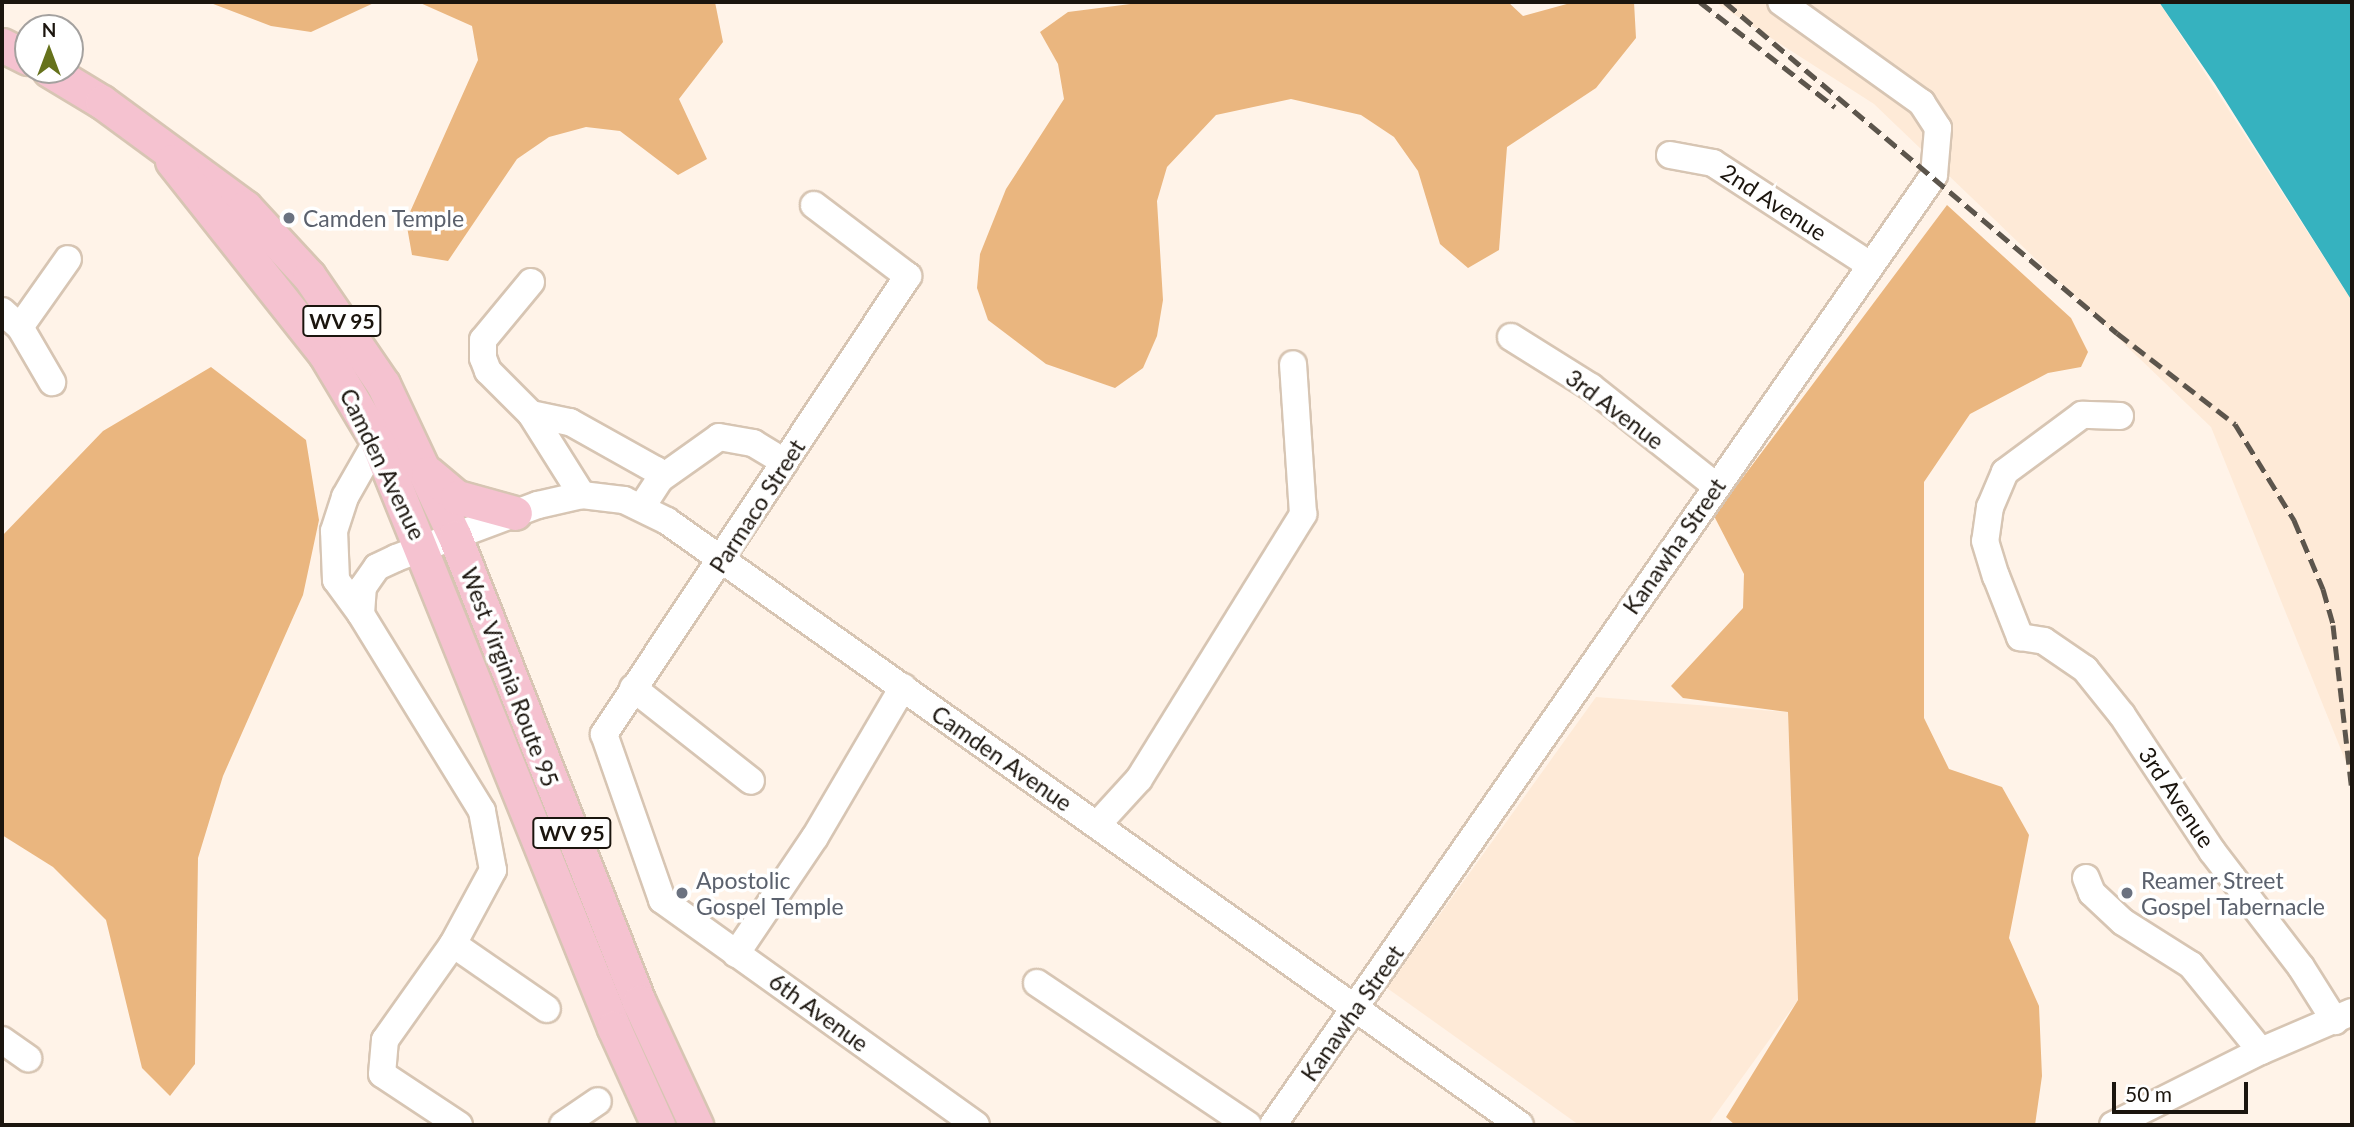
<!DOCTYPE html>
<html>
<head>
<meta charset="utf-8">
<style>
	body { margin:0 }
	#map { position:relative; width:2354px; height:1127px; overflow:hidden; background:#fff3e8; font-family:Lato,sans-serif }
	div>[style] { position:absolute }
	.built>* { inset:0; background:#feead7 }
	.green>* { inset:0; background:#eab67f }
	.water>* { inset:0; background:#36b2bf }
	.roads { filter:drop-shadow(2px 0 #d7c5b3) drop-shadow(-2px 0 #d7c5b3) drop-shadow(0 2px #d7c5b3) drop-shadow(0 -2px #d7c5b3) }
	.minor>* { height:26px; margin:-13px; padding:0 13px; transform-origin:13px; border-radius:13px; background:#fff }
	.major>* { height:33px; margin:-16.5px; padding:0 16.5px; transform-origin:16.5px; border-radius:16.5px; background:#f5c2d0 }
	.rail>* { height:5px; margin-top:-2.5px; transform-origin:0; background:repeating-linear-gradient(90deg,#5c554c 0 14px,transparent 0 21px) }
	.dots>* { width:19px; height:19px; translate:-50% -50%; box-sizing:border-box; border:4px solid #fff; border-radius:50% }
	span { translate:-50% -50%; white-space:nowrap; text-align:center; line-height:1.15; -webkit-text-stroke:7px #fff; paint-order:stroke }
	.shield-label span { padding:2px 5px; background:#fff; border:2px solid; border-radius:5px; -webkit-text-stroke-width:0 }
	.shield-label { font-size:21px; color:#1b150e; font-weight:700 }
	.street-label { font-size:23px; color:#1b150e }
	.worship-label { font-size:23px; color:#5b616d }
	.left { translate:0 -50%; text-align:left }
	.frame { position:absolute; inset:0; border:4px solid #1b150e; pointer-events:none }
	.north { position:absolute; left:14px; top:14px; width:70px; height:70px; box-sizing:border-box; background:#fff; border:2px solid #a4a19f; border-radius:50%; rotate:0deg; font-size:19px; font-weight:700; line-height:28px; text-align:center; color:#1b150e }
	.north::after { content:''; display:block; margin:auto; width:24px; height:32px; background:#66721c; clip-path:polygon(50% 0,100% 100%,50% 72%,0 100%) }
	.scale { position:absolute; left:2112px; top:1082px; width:136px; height:32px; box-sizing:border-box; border:4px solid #1b150e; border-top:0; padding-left:9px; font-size:21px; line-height:24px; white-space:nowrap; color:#1b150e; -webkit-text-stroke:5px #fff; paint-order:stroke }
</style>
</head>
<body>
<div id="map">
	<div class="built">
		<div style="clip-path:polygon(1715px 2px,2159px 2px,2352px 301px,2352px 777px,2211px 427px,1874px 104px)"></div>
		<div style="clip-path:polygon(1596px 697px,1788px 712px,1798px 1000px,1708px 1125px,1579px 1125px,1387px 988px)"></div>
	</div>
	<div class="green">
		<div style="clip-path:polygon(208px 2px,376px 2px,311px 32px,271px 26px)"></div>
		<div style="clip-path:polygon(418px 2px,715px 2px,723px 42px,679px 99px,707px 159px,678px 175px,620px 131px,586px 127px,549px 137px,517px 159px,448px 261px,412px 255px,406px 221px,478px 60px,472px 26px)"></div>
		<div style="clip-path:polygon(1146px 2px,1508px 2px,1523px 16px,1574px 2px,1634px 2px,1636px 38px,1596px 88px,1507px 147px,1499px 250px,1468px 268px,1440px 244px,1418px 171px,1394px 137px,1361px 115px,1291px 99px,1216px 115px,1167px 167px,1157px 201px,1163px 300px,1157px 336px,1143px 368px,1115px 388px,1046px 364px,988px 320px,977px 288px,980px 254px,1006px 189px,1064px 99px,1058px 64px,1040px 32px,1068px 12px)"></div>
		<div style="clip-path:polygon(1947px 205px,2071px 318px,2088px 352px,2081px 367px,2048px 373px,1970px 414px,1924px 482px,1924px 718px,1949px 769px,2002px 787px,2029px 835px,2009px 938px,2039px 1006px,2042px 1076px,2035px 1125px,1735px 1125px,1726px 1117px,1798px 1000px,1788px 712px,1683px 698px,1671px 686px,1743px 608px,1744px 574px,1714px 516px)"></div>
		<div style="clip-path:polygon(211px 367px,306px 440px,319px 520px,303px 595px,223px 776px,198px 858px,195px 1064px,170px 1096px,142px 1068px,106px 920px,53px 867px,2px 835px,2px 536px,103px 431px)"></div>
	</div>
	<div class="water">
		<div style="clip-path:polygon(2159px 2px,2352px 2px,2352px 301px,2215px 84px)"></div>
	</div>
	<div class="roads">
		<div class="minor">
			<div style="left:1670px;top:155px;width:44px;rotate:10.5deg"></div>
			<div style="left:1713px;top:163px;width:187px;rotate:33deg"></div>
			<div style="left:814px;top:205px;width:118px;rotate:37.1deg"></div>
			<div style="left:908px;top:276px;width:550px;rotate:123.57deg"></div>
			<div style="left:604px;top:734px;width:176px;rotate:70.7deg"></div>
			<div style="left:662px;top:900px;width:386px;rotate:35.6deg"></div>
			<div style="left:531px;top:282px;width:75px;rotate:129.6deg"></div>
			<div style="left:483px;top:340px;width:18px;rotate:90deg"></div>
			<div style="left:483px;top:358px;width:14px;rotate:69deg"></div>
			<div style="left:488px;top:371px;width:61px;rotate:45deg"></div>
			<div style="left:531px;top:414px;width:96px;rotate:57.8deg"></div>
			<div style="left:2px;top:311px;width:24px;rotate:42deg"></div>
			<div style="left:20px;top:327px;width:64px;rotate:59.8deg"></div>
			<div style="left:20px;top:327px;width:83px;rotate:-54.8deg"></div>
			<div style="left:1511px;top:337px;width:94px;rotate:32deg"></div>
			<div style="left:1591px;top:387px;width:159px;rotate:38.4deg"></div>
			<div style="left:531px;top:414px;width:40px;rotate:12deg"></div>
			<div style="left:570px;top:422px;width:98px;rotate:29.2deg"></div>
			<div style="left:656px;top:470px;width:10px;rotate:66deg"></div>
			<div style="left:660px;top:479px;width:33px;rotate:123deg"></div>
			<div style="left:2120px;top:416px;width:38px;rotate:-178deg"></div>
			<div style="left:2082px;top:415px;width:96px;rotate:143.5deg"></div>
			<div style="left:2005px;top:472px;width:38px;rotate:113deg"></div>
			<div style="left:1990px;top:507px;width:34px;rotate:98deg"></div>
			<div style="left:1985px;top:541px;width:37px;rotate:73deg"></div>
			<div style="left:1996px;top:576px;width:66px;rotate:68.5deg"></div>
			<div style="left:2020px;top:637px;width:24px;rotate:9deg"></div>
			<div style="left:2044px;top:641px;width:50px;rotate:34.3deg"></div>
			<div style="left:2085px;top:669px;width:59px;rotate:51.2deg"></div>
			<div style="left:2122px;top:715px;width:163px;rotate:56.5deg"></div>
			<div style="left:2212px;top:851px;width:146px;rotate:52.5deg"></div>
			<div style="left:2301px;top:967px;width:64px;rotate:57.8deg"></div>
			<div style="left:660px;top:479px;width:72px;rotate:-35.4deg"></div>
			<div style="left:719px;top:437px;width:35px;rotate:10deg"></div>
			<div style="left:753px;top:443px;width:37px;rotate:31deg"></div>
			<div style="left:361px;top:614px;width:42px;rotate:-126.3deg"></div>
			<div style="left:336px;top:580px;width:49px;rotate:-92.3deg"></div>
			<div style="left:334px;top:531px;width:36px;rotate:-72deg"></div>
			<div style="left:345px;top:497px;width:64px;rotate:-60.3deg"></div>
			<div style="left:633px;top:688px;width:150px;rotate:38.2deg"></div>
			<div style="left:1097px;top:825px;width:62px;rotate:-47.6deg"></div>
			<div style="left:1139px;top:779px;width:312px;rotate:-58.2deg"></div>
			<div style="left:1303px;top:514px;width:150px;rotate:-93.8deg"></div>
			<div style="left:2086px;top:878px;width:16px;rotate:68deg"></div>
			<div style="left:2092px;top:893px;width:42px;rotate:43.1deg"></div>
			<div style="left:2123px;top:922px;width:80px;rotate:32.3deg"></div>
			<div style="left:2191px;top:965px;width:111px;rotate:50.9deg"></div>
			<div style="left:453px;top:944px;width:114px;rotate:34.7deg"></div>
			<div style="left:736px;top:954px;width:141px;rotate:-56deg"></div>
			<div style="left:815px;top:837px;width:174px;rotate:-59.6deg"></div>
			<div style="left:1037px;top:983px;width:254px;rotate:33.9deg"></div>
			<div style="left:2px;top:1040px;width:32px;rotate:35deg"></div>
			<div style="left:459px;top:1125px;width:92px;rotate:-146.5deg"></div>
			<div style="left:382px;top:1074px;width:34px;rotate:-85deg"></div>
			<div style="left:385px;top:1040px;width:118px;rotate:-54.7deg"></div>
			<div style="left:453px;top:944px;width:84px;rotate:-61.6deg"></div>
			<div style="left:493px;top:870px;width:60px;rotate:-100.6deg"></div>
			<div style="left:482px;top:811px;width:231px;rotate:-121.6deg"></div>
			<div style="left:361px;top:614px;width:27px;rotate:-86deg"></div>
			<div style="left:363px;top:587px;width:24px;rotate:-55deg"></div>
			<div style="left:377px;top:567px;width:21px;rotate:-25deg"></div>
			<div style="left:396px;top:558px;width:152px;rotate:-20.5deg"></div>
			<div style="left:538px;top:505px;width:45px;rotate:-12.8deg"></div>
			<div style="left:582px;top:495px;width:42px;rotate:6.8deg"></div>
			<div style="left:624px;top:500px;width:48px;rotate:26deg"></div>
			<div style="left:667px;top:521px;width:1045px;rotate:35.3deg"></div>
			<div style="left:563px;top:1125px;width:42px;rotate:-34.4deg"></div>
			<div style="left:1273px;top:1125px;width:1157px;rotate:-55.17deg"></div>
			<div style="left:1934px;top:175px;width:47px;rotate:-85.1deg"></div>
			<div style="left:1938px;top:128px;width:30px;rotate:-123deg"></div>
			<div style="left:1922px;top:103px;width:173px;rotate:-144.4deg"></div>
			<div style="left:2113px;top:1125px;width:165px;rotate:-26.6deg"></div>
			<div style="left:2261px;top:1051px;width:99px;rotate:-23.2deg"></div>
		</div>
		<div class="major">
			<div style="left:2px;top:45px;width:29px;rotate:27deg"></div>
			<div style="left:49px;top:70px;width:62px;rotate:31.1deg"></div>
			<div style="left:102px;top:102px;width:177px;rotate:36.3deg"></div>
			<div style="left:245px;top:207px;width:94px;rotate:47.2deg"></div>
			<div style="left:309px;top:276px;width:131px;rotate:55.6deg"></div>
			<div style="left:383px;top:384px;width:169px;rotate:64.8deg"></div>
			<div style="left:455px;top:537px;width:500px;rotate:68.41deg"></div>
			<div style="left:639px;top:1002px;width:136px;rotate:65.1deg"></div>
			<div style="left:172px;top:161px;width:246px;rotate:51.6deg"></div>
			<div style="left:325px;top:354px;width:101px;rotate:59.1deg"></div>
			<div style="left:377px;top:441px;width:633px;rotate:68.01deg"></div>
			<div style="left:614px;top:1028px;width:107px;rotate:65.6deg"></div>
			<div style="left:428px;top:473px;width:38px;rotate:40deg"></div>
			<div style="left:457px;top:497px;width:60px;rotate:15.4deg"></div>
		</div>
	</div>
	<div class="rail">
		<div style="left:1700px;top:2px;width:171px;rotate:37.9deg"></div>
		<div style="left:1725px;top:2px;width:513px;rotate:40.18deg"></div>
		<div style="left:2117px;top:333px;width:149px;rotate:37.6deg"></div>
		<div style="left:2235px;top:424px;width:113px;rotate:58.4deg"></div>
		<div style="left:2294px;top:520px;width:75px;rotate:67.2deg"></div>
		<div style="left:2323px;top:589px;width:37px;rotate:74deg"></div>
		<div style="left:2333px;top:625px;width:168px;rotate:83.5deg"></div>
	</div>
	<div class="dots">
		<div style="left:289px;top:218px;background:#6b7280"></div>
		<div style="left:682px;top:893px;background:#6b7280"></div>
		<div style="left:2127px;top:893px;background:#6b7280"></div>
	</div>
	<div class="shield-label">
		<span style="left:342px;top:321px">WV 95</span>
		<span style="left:572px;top:833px">WV 95</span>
	</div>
	<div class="street-label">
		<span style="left:1774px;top:202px;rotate:33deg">2nd Avenue</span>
		<span style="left:1615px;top:409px;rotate:37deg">3rd Avenue</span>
		<span style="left:383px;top:464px;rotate:64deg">Camden Avenue</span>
		<span style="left:757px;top:506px;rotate:-57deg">Parmaco Street</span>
		<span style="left:1674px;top:546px;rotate:-55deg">Kanawha Street</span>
		<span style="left:510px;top:677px;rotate:69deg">West Virginia Route 95</span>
		<span style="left:1002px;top:758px;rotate:35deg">Camden Avenue</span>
		<span style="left:2177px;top:797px;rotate:56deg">3rd Avenue</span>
		<span style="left:819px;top:1012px;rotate:36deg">6th Avenue</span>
		<span style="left:1352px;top:1013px;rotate:-55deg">Kanawha Street</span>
	</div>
	<div class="worship-label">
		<span class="left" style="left:303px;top:218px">Camden Temple</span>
		<span class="left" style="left:696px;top:893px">Apostolic<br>Gospel Temple</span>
		<span class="left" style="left:2141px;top:893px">Reamer Street<br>Gospel Tabernacle</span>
	</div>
	<div class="frame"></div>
	<div class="north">N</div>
	<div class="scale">50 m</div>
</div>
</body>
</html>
